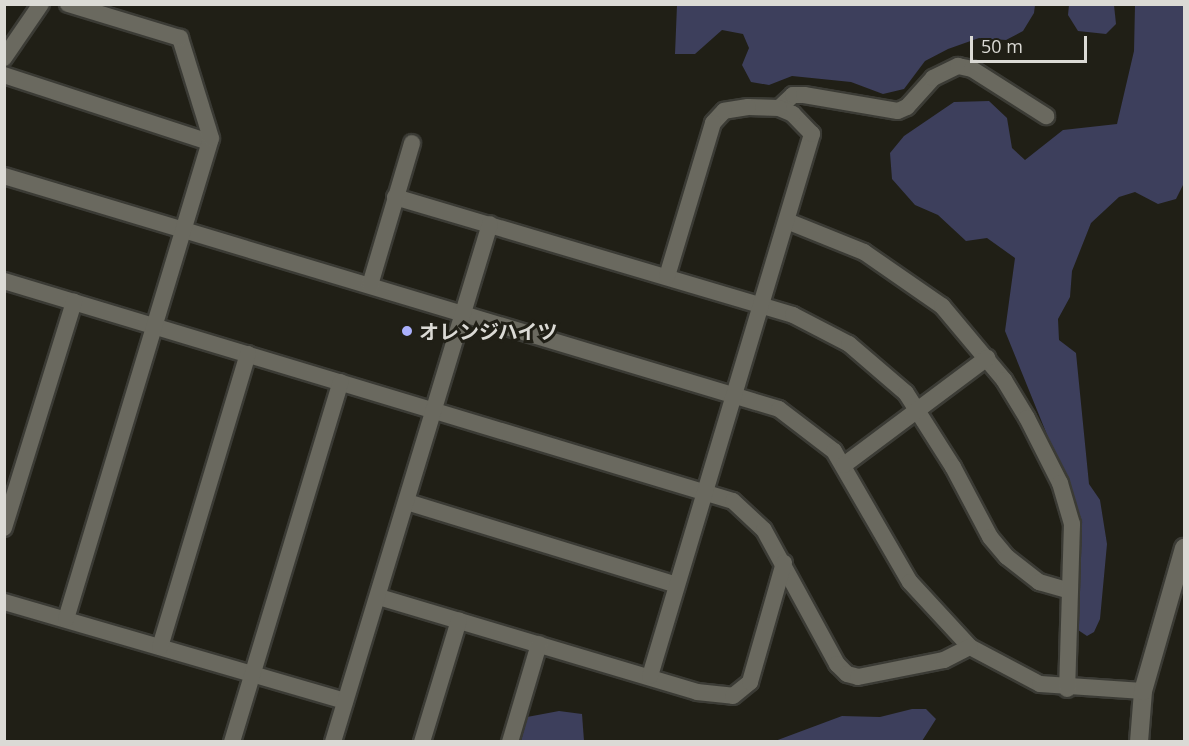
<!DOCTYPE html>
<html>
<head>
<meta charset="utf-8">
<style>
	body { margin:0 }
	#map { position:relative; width:1189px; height:746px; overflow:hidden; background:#201f16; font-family:"Open Sans","Noto Sans JP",sans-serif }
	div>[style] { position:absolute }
	.green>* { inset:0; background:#3d3f5c }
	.roads { filter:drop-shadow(2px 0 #3b3b35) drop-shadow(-2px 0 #3b3b35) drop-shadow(0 2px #3b3b35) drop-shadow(0 -2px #3b3b35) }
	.minor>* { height:16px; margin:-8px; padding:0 8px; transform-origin:8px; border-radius:8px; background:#6a695f }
	.tertiary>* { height:18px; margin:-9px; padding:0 9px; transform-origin:9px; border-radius:9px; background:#6a695f }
	.dots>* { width:16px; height:16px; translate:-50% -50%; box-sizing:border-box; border:3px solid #201f16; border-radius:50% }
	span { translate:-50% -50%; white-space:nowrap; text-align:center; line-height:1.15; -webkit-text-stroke:6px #201f16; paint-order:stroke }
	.poi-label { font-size:20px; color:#dbdad5; font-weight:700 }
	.left { translate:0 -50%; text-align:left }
	.frame { position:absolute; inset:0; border:6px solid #dbdad5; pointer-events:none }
	.scale { position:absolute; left:970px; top:36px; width:117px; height:27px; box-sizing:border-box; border:3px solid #dbdad5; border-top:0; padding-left:8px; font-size:18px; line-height:21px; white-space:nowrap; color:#dbdad5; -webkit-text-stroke:4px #201f16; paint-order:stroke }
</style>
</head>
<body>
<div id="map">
	<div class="green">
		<div style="clip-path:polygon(677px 5px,1035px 4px,1035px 5px,1034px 13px,1023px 31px,1006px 40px,979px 38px,948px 49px,925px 61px,904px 89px,883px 94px,851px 82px,792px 76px,769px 85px,751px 82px,742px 65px,749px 48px,743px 34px,722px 30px,695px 54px,675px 54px)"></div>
		<div style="clip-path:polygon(1069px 5px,1114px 5px,1116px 24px,1106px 34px,1078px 31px,1068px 15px)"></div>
		<div style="clip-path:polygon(1135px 5px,1184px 5px,1184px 183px,1176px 199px,1158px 204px,1135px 192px,1119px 197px,1091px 223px,1072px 271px,1070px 297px,1058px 319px,1059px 340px,1076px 353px,1089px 484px,1100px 500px,1107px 544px,1100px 619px,1094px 632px,1087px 636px,1078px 630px,1082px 521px,1005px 331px,1015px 258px,987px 238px,966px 241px,938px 215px,915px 205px,892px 179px,890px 153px,904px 136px,954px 102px,989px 101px,1007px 118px,1012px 148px,1025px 160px,1063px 130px,1117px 124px,1134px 51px)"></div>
		<div style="clip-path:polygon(912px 709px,926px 709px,936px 719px,922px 741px,775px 741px,842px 716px,880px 717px)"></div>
		<div style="clip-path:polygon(559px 711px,582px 714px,584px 741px,521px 741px,527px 717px)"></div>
	</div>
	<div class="roads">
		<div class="minor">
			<div style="left:4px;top:58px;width:65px;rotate:-55.6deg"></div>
			<div style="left:4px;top:75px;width:216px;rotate:18.1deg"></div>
			<div style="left:779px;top:108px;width:19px;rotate:-43deg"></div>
			<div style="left:793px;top:95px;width:11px"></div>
			<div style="left:804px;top:95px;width:95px;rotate:9.7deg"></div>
			<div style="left:898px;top:111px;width:10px;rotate:-24deg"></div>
			<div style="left:907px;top:107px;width:39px;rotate:-48deg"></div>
			<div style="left:933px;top:78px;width:28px;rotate:-26deg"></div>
			<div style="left:958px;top:66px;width:14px;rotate:12deg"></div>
			<div style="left:972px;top:69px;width:88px;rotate:32.4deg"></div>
			<div style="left:4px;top:176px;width:809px;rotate:16.73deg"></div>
			<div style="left:779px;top:409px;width:69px;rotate:37.4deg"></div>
			<div style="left:834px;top:451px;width:151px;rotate:59.9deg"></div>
			<div style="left:910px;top:582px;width:88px;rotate:47.3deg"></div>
			<div style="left:970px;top:647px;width:79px;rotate:27.9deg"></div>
			<div style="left:1040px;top:684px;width:103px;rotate:3.9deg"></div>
			<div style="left:395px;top:197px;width:415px;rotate:16.5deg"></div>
			<div style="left:793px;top:315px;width:63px;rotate:27.4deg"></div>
			<div style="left:849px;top:344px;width:75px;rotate:40.7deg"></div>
			<div style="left:906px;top:393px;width:88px;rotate:57.6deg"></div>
			<div style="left:953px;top:467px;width:79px;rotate:62.1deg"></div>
			<div style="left:990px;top:537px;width:26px;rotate:50deg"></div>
			<div style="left:1007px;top:557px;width:41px;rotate:38deg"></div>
			<div style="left:1039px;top:582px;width:32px;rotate:16deg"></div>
			<div style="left:787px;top:221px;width:83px;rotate:21.9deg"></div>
			<div style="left:864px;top:252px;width:95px;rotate:34.7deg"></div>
			<div style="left:942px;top:306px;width:97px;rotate:50deg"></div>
			<div style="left:1004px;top:380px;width:44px;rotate:58.8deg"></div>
			<div style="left:1027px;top:418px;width:73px;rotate:63.1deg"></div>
			<div style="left:1060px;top:483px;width:43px;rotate:73.7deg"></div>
			<div style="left:1072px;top:524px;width:165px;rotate:91.7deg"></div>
			<div style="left:4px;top:281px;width:761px;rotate:16.79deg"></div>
			<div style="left:733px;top:501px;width:42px;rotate:43.1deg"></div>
			<div style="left:764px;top:530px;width:153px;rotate:61.4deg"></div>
			<div style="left:837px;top:664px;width:14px;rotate:45deg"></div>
			<div style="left:847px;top:674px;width:11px;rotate:15deg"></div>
			<div style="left:858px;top:677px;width:88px;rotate:-11.2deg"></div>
			<div style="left:944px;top:660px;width:29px;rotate:-27deg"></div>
			<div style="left:370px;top:285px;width:148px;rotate:-73.5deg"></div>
			<div style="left:844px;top:465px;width:179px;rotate:-36.8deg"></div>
			<div style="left:407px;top:502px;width:282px;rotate:17.1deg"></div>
			<div style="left:4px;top:528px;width:237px;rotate:-72.8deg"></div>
			<div style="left:379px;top:597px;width:332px;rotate:16.6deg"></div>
			<div style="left:697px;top:692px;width:36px;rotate:6deg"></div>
			<div style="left:733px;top:696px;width:22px;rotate:-39deg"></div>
			<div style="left:750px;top:682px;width:124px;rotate:-74.1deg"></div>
			<div style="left:4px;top:602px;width:355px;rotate:16.2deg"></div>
			<div style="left:66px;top:619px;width:502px;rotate:-73.22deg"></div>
			<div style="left:211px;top:138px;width:105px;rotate:-107.2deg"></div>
			<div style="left:180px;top:38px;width:117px;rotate:-163.1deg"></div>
			<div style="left:160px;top:647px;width:306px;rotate:-73.3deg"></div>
			<div style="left:650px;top:676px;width:566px;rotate:-73.36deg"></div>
			<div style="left:812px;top:134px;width:28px;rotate:-134deg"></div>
			<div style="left:793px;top:114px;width:15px;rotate:-157deg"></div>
			<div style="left:779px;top:108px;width:31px;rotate:-178deg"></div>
			<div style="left:748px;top:107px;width:24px;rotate:171deg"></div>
			<div style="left:724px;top:111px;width:16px;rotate:133deg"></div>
			<div style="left:713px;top:123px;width:160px;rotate:106.7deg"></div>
			<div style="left:232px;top:742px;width:376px;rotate:-73.2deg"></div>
			<div style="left:333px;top:742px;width:541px;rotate:-73.14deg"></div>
			<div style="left:422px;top:742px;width:127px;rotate:-73.1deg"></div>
			<div style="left:510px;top:742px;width:102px;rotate:-73.5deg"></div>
		</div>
		<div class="tertiary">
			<div style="left:1139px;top:742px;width:51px;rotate:-85.5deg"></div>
			<div style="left:1143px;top:691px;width:149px;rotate:-74deg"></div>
		</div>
	</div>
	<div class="dots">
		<div style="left:407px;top:331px;background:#aab0fc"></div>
	</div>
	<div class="poi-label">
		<span class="left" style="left:419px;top:331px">オレンジハイツ</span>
	</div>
	<div class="frame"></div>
	<div class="scale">50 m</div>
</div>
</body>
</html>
